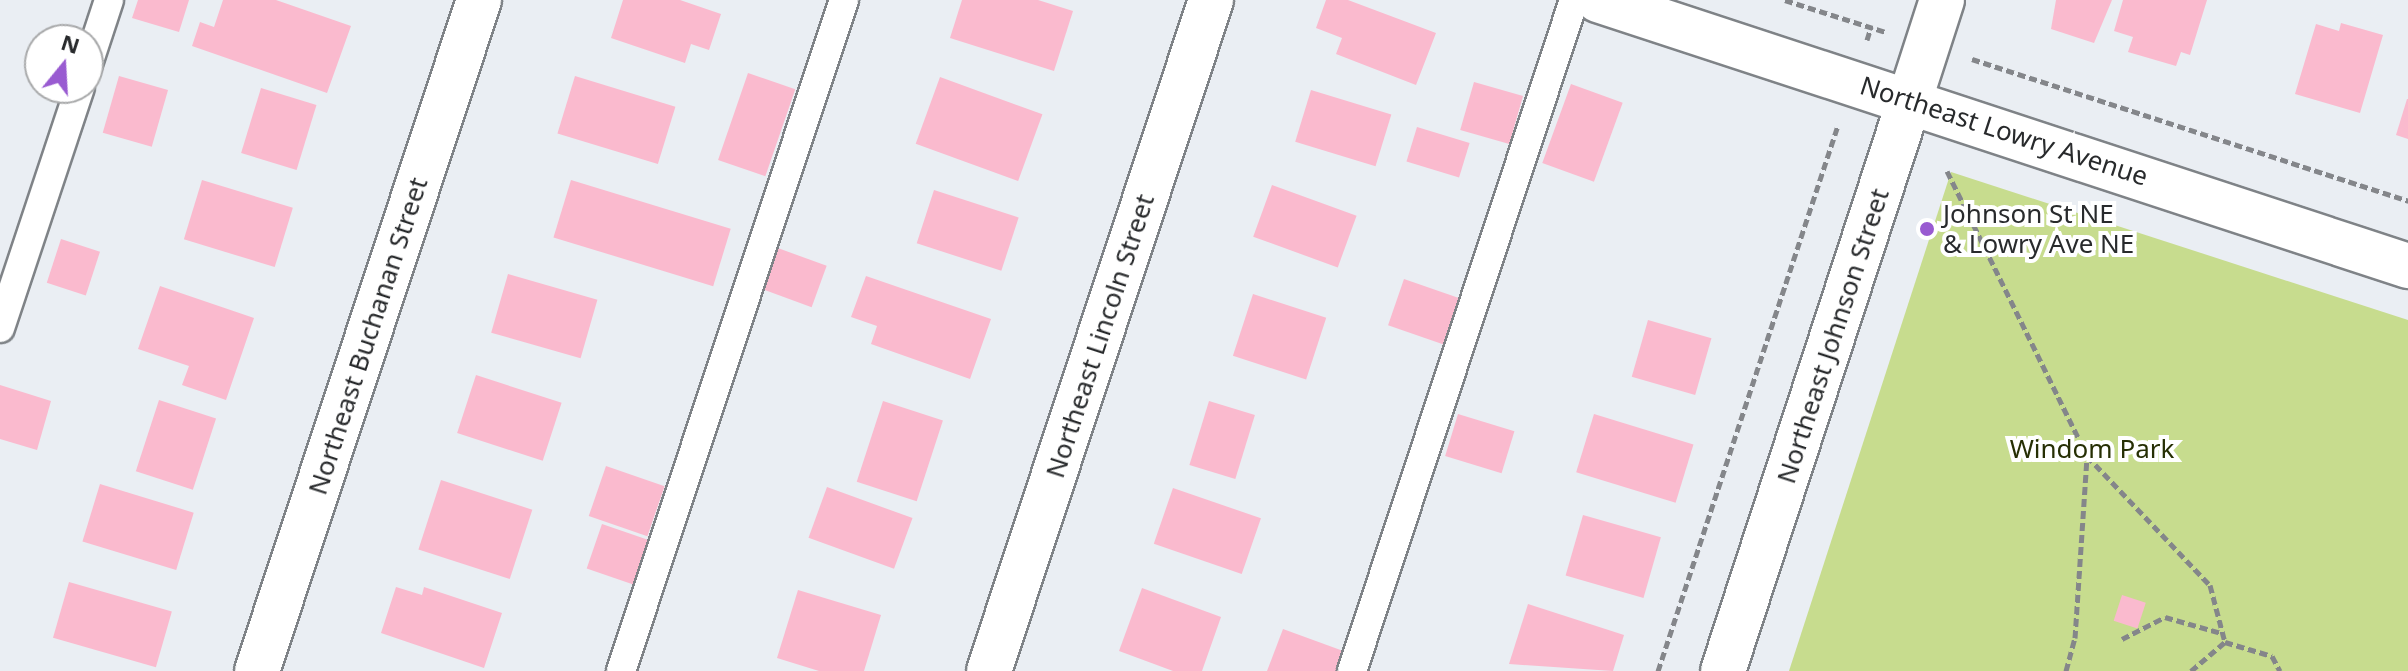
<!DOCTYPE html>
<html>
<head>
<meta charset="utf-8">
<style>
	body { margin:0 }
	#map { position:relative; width:2408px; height:671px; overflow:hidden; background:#eaeef3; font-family:"Noto Sans",sans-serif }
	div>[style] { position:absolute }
	.green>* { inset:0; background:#c7dc8e }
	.building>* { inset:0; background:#fabace; transform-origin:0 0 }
	.path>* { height:5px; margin-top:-2.5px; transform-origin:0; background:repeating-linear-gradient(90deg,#84868a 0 8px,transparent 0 12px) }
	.roads { filter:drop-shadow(2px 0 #7f8387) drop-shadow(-2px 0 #7f8387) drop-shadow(0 2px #7f8387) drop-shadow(0 -2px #7f8387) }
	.service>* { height:28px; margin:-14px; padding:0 14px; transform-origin:14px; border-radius:14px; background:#fff }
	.minor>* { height:44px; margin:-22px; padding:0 22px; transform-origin:22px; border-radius:22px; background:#fff }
	.tertiary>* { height:44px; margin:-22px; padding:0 22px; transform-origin:22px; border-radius:22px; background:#fff }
	.secondary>* { height:44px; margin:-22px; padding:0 22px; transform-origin:22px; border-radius:22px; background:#fff }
	.dots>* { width:22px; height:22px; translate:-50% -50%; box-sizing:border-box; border:4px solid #fff; border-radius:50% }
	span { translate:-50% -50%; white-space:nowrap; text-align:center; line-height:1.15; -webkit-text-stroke:8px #fff; paint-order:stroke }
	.street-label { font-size:26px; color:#282a2c }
	.poi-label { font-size:26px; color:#282a2c }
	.left { translate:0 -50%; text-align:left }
	.park-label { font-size:26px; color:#262f04 }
	.north { position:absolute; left:24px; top:24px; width:80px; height:80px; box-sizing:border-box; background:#fff; border:2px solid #a9aaab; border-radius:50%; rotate:18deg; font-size:22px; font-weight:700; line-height:32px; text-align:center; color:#282a2c }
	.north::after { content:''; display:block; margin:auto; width:28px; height:36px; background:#995bd1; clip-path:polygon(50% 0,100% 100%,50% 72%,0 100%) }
</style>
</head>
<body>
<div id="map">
	<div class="green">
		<div style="clip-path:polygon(1951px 172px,2408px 320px,2408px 671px,1789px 671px)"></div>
	</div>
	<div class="building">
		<div style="clip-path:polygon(138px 0,189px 0,179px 32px,132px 18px)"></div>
		<div style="clip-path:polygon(223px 0,276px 0,351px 26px,327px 93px,192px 46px,200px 22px,214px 27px)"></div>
		<div style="clip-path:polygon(623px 0,680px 0,721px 14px,709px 50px,691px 44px,685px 63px,611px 38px)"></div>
		<div style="clip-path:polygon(962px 0,1038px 0,1073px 11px,1054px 71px,950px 38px)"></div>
		<div style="clip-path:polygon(1326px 0,1348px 0,1436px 33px,1416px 85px,1336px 54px,1342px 38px,1316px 28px)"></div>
		<div style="clip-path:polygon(2056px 0,2112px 0,2094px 43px,2051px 29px)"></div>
		<div style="clip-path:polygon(2123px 0,2207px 0,2190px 55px,2181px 52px,2176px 66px,2128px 52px,2133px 37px,2114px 31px)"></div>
		<div style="clip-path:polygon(2341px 23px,2383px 35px,2360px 113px,2295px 94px,2316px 24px,2339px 31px)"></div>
		<div style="left:748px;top:73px;width:50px;height:92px;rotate:19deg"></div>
		<div style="left:119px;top:76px;width:51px;height:59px;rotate:16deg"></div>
		<div style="left:575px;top:76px;width:105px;height:60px;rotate:17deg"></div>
		<div style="left:940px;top:77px;width:109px;height:71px;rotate:20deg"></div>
		<div style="left:1474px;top:82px;width:51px;height:50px;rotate:16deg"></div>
		<div style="left:1571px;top:84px;width:55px;height:84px;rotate:20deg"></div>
		<div style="left:261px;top:88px;width:58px;height:68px;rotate:17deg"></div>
		<div style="left:1311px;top:90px;width:84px;height:54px;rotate:17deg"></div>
		<div style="clip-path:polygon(2407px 99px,2408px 99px,2408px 139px,2396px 135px)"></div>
		<div style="left:1417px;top:127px;width:55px;height:36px;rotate:17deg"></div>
		<div style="left:202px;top:180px;width:95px;height:62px;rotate:17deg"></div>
		<div style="left:571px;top:180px;width:167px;height:60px;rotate:17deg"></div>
		<div style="left:1272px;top:185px;width:90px;height:55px;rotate:20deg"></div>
		<div style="left:934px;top:190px;width:89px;height:56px;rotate:18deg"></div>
		<div style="left:61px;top:239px;width:41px;height:46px;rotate:18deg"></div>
		<div style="left:775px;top:247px;width:55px;height:44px;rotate:20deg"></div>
		<div style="left:508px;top:274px;width:93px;height:61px;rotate:16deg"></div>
		<div style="clip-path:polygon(866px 276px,991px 319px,970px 379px,871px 344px,877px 326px,851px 317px)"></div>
		<div style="left:1404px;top:279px;width:58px;height:49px;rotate:19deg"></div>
		<div style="clip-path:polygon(160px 286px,254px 318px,226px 400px,182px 385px,189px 366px,138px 349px)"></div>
		<div style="left:1253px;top:294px;width:77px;height:65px;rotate:18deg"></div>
		<div style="left:1648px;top:320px;width:66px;height:59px;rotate:16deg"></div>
		<div style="left:476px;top:375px;width:90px;height:61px;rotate:18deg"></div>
		<div style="clip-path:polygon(0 385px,51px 401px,37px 450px,0 439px)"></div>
		<div style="left:159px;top:400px;width:60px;height:75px;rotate:18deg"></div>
		<div style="left:883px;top:401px;width:63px;height:85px;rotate:18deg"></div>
		<div style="left:1209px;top:401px;width:48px;height:67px;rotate:17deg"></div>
		<div style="left:1458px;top:414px;width:59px;height:44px;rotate:17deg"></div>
		<div style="left:1594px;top:414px;width:104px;height:61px;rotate:17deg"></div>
		<div style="left:606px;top:466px;width:62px;height:53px;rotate:19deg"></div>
		<div style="left:441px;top:480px;width:96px;height:73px;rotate:18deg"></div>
		<div style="left:100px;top:484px;width:98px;height:60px;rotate:17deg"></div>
		<div style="left:827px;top:487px;width:91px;height:54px;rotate:20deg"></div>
		<div style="left:1173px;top:488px;width:93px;height:59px;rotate:19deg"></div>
		<div style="left:1583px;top:515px;width:81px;height:63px;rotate:16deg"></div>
		<div style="left:602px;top:524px;width:50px;height:47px;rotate:19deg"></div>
		<div style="left:69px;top:582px;width:107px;height:58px;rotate:16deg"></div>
		<div style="clip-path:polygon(396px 587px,422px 595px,424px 587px,502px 613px,484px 668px,381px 633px)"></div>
		<div style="clip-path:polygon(1142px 588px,1221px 617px,1202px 671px,1173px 671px,1119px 651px)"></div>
		<div style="clip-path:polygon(798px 590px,881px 615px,864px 671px,819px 671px,777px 658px)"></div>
		<div style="left:2122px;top:595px;width:25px;height:27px;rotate:18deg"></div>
		<div style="clip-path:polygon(1528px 604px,1624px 635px,1613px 671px,1509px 664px)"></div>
		<div style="clip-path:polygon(1283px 629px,1346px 652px,1339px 671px,1267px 671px)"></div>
	</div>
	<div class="path">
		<div style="left:1785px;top:0;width:106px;rotate:17.6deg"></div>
		<div style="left:1867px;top:40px;width:14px;rotate:-73deg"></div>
		<div style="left:1972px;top:59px;width:459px;rotate:18deg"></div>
		<div style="left:1947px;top:171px;width:318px;rotate:63.8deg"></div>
		<div style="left:2087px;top:456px;width:178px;rotate:46.4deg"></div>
		<div style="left:2210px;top:585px;width:59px;rotate:75.3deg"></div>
		<div style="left:2225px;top:642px;width:49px;rotate:16.6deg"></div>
		<div style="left:2272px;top:656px;width:17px;rotate:62deg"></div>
		<div style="left:2122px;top:639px;width:48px;rotate:-27.1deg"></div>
		<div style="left:2165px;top:617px;width:58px;rotate:15.9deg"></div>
		<div style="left:1658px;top:671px;width:575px;rotate:-71.75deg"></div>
		<div style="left:2066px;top:671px;width:34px;rotate:-75deg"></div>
		<div style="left:2075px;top:638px;width:181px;rotate:-86.2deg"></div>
		<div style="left:2191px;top:671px;width:45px;rotate:-40.5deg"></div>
	</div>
	<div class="roads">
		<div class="service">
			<div style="left:88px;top:64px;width:67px;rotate:-71.8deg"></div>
			<div style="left:0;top:328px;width:253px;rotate:-71.6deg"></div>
			<div style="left:621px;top:671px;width:707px;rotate:-71.62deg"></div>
			<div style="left:1352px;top:671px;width:707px;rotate:-71.69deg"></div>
		</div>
		<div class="minor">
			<div style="left:257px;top:671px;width:707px;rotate:-71.69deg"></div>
			<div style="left:989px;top:671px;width:707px;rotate:-71.69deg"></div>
		</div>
		<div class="tertiary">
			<div style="left:1910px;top:99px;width:104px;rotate:-72.1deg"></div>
		</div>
		<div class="secondary">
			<div style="left:1598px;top:0;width:853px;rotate:18.18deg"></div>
			<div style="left:1723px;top:671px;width:602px;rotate:-71.9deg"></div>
		</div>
	</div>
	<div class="dots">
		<div style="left:1927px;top:229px;background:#995bd1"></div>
	</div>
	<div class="street-label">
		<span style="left:2004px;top:131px;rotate:18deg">Northeast Lowry Avenue</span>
		<span style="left:368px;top:336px;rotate:-72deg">Northeast Buchanan Street</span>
		<span style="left:1100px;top:336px;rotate:-72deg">Northeast Lincoln Street</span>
		<span style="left:1833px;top:336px;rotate:-72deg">Northeast Johnson Street</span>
	</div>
	<div class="poi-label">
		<span class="left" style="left:1943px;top:229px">Johnson St NE<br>&amp; Lowry Ave NE</span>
	</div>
	<div class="park-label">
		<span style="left:2092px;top:449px">Windom Park</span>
	</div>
	<div class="north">N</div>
</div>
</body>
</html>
